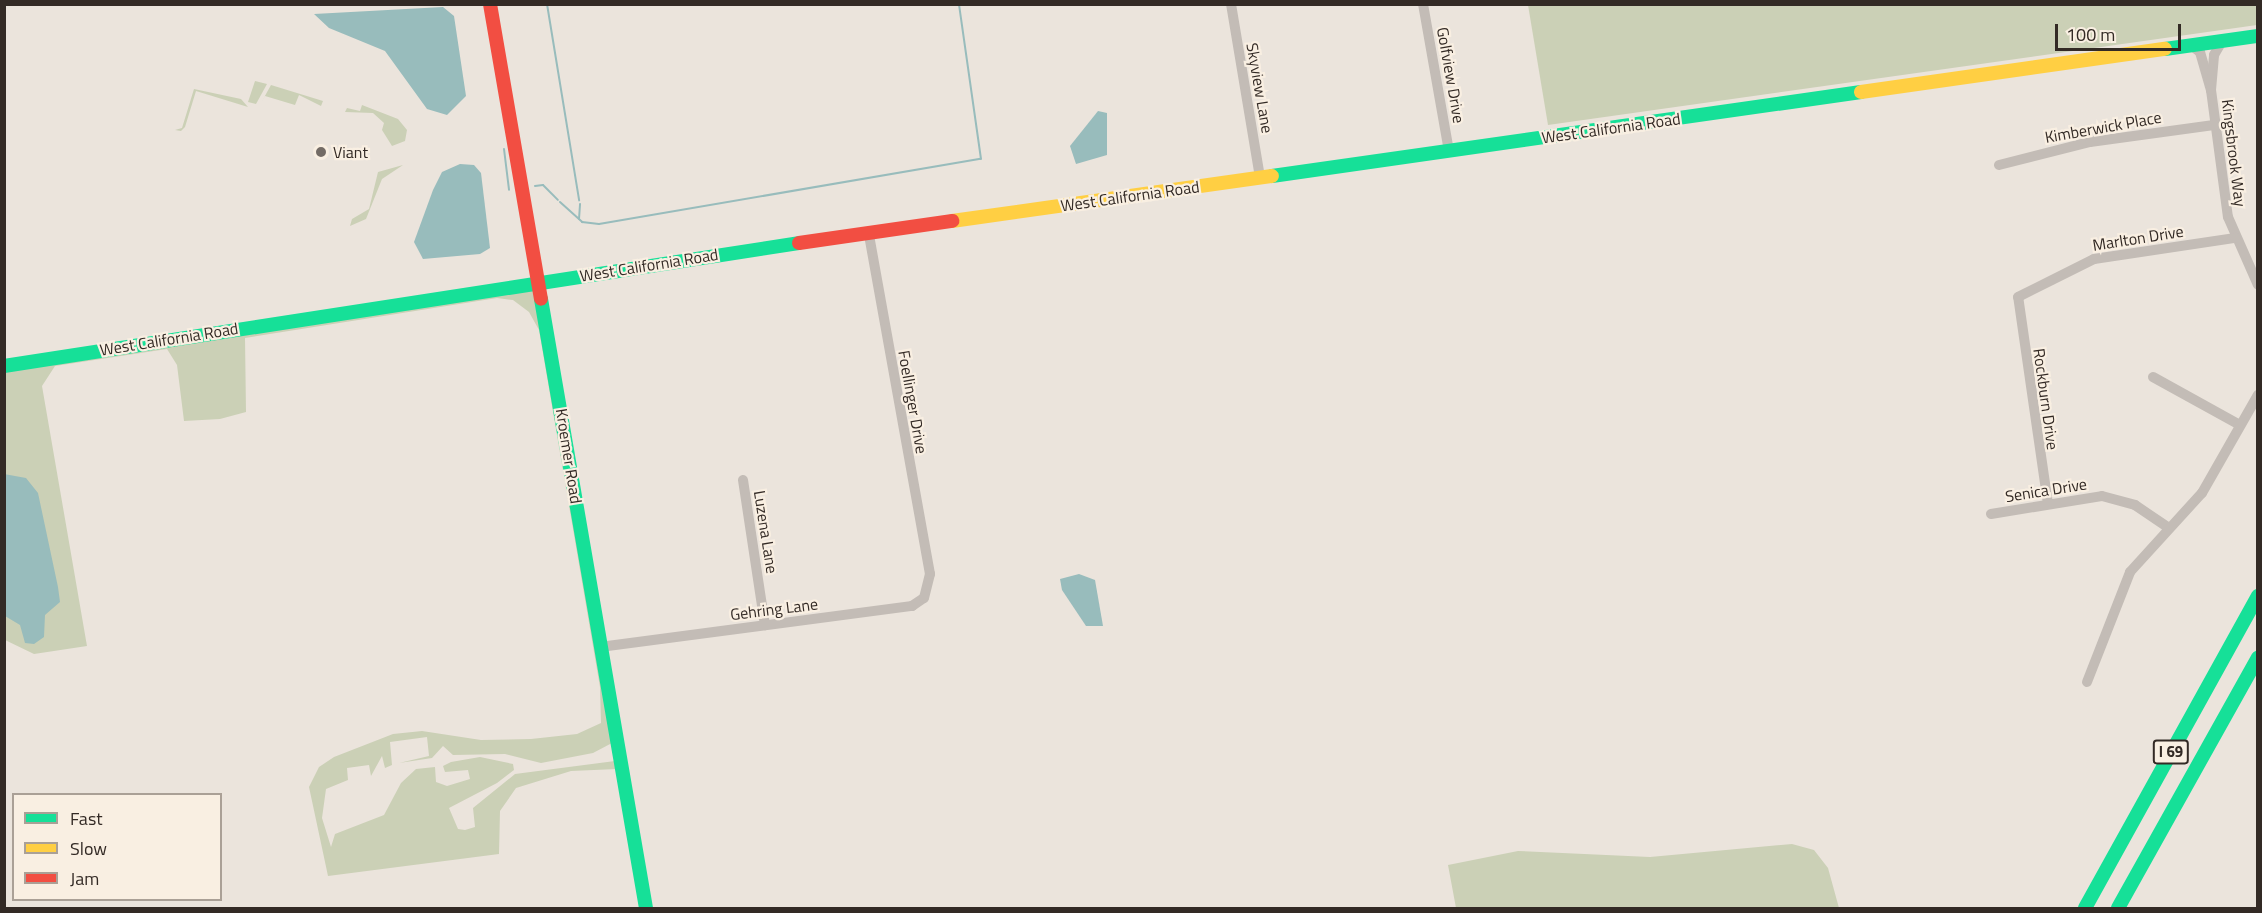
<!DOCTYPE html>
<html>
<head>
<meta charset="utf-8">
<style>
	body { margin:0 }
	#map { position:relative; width:2262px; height:913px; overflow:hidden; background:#ebe4dc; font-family:"Titillium Web",sans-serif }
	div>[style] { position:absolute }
	.green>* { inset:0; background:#cbd0b6 }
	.water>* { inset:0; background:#98bcbc }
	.stream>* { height:2px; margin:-1px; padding:0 1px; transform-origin:1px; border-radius:1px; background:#98bcbc }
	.street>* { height:10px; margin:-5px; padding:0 5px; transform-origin:5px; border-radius:5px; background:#c3bcb6 }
	.fast>* { height:14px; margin:-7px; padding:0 7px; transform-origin:7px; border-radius:7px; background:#16e098 }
	.slow>* { height:14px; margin:-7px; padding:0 7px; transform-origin:7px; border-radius:7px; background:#ffcf43 }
	.jam>* { height:14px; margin:-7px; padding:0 7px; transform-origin:7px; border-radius:7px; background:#f24e42 }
	.dots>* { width:16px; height:16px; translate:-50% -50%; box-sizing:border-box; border:3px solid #f9efe2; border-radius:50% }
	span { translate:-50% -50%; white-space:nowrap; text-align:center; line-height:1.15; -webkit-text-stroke:4.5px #f9efe2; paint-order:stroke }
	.shield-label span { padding:2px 4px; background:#f9efe2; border:2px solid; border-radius:4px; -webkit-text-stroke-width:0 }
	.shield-label { font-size:15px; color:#332a25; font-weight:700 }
	.street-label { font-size:16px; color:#332a25 }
	.poi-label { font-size:16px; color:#332a25 }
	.left { translate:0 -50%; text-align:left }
	.frame { position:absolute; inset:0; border:6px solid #332a25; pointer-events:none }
	.legend { position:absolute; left:12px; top:793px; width:210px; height:108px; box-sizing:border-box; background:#f9efe2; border:2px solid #aaa096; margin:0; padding:8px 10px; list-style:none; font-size:18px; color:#332a25 }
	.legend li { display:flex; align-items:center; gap:12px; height:30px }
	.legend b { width:30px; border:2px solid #aaa096 }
	.scale { position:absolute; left:2055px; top:24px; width:126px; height:27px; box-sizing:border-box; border:3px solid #332a25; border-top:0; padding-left:8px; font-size:18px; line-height:21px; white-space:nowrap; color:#332a25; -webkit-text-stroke:4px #f9efe2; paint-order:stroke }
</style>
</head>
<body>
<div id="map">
	<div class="green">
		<div style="clip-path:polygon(2257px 4px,2257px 25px,1548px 125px,1528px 5px)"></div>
		<div style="clip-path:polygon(255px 81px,267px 84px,256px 104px,248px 102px)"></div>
		<div style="clip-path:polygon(271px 85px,323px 101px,321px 106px,299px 95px,295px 105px,265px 96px,261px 103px)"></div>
		<div style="clip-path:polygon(194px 89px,241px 99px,248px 107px,196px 91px,185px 127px,181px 131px,175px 130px,182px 128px)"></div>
		<div style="clip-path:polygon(362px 105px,398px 119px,407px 130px,405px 141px,392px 146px,382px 130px,384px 123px,373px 113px,345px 112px,347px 108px,360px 111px)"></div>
		<div style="clip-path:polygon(403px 165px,382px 179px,366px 219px,350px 226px,352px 219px,369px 209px,378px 172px)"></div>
		<div style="clip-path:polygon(530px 289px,534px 292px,612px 743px,593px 753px,541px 763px,505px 754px,453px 755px,443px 746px,432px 758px,399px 763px,429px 756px,427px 737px,390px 742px,392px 765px,385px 768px,382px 756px,371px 776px,369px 765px,347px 768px,348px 780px,326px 789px,322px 818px,331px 847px,335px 834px,384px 815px,401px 783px,416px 769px,435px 767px,436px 782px,447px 786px,470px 779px,468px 770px,445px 772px,443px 766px,451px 762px,480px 757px,513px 764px,514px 770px,497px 783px,449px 808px,458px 829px,465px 830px,475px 827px,473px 808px,515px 774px,615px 761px,617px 769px,571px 771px,516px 788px,500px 811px,499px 854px,328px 876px,309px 787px,319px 767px,334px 757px,393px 734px,422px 731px,481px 740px,531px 739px,577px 734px,601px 723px,600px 687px,539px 330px,529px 312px,513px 300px,497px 298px,245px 338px,246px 412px,220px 419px,184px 421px,177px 365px,167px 349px,55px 366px,42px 386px,87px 646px,34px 654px,5px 640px,5px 369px)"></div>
		<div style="clip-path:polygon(1792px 844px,1814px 850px,1828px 868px,1839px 908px,1456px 908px,1448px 865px,1518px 851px,1650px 857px)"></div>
	</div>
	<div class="water">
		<div style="clip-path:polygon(443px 7px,454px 16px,466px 96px,447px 115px,427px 109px,385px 51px,329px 28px,314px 14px)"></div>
		<div style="clip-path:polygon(1098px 111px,1107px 113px,1107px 155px,1076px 164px,1070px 146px)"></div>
		<div style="clip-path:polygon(460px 164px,474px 165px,481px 173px,490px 248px,480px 254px,423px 259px,414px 242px,433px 190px,442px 172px)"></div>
		<div style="clip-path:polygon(4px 474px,26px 478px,38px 493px,58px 587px,60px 602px,45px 615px,44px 637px,34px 644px,25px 643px,20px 625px,5px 616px)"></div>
		<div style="clip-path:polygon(1079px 574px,1095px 580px,1103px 626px,1086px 626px,1062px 590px,1060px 579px)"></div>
	</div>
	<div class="stream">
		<div style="left:547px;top:4px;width:199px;rotate:80.7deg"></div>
		<div style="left:504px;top:149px;width:41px;rotate:83deg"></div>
		<div style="left:535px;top:186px;width:8px;rotate:-7deg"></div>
		<div style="left:543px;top:185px;width:21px;rotate:45deg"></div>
		<div style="left:560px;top:202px;width:30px;rotate:42deg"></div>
		<div style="left:582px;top:222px;width:17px;rotate:7deg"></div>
		<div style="left:599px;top:224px;width:387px;rotate:-9.7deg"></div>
		<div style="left:981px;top:159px;width:157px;rotate:-98.1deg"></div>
		<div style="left:579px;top:219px;width:15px;rotate:-86deg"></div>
	</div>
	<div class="street">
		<div style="left:1231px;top:4px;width:175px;rotate:80.5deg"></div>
		<div style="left:1423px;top:4px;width:149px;rotate:80deg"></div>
		<div style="left:2192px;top:46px;width:10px;rotate:37deg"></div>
		<div style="left:2200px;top:52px;width:40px;rotate:74deg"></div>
		<div style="left:2211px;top:90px;width:128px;rotate:82.4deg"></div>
		<div style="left:2228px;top:217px;width:74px;rotate:66.2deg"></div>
		<div style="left:2211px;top:90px;width:35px;rotate:-85deg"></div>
		<div style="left:2214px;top:55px;width:16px;rotate:-60deg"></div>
		<div style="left:1999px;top:165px;width:94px;rotate:-14.2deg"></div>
		<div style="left:2090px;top:142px;width:125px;rotate:-7.8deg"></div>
		<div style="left:2153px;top:377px;width:99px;rotate:28.9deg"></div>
		<div style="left:743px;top:480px;width:147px;rotate:81.4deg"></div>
		<div style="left:2048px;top:504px;width:209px;rotate:-98.2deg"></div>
		<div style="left:2018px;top:297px;width:85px;rotate:-26.6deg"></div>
		<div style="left:2094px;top:259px;width:143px;rotate:-8.5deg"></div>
		<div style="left:1991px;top:514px;width:112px;rotate:-9.2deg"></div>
		<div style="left:2102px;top:496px;width:34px;rotate:15deg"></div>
		<div style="left:2135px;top:505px;width:41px;rotate:34.1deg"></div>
		<div style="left:600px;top:647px;width:315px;rotate:-7.5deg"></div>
		<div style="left:912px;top:606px;width:14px;rotate:-34deg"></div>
		<div style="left:924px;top:598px;width:25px;rotate:-76deg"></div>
		<div style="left:930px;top:574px;width:345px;rotate:-100.2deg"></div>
		<div style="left:2087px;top:682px;width:118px;rotate:-68.6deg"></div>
		<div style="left:2130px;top:572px;width:107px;rotate:-47.7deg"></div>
		<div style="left:2202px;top:493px;width:113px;rotate:-60.3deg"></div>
	</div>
	<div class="fast">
		<div style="left:2165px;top:49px;width:94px;rotate:-8deg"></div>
		<div style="left:1272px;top:176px;width:595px;rotate:-8.12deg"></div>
		<div style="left:541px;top:299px;width:618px;rotate:80.22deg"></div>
		<div style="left:4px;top:366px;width:804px;rotate:-8.79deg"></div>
		<div style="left:2085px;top:908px;width:357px;rotate:-61deg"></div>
		<div style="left:2118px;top:908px;width:287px;rotate:-60.8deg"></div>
	</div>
	<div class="slow">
		<div style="left:1861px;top:92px;width:307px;rotate:-8.1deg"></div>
		<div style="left:952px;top:221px;width:323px;rotate:-8deg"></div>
	</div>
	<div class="jam">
		<div style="left:490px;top:4px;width:299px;rotate:80.2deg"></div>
		<div style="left:799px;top:243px;width:155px;rotate:-8.2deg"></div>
	</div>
	<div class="dots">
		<div style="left:321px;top:152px;background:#736b65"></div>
	</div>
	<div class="shield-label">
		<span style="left:2171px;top:752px">I 69</span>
	</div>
	<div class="street-label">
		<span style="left:1451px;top:75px;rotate:80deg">Golfview Drive</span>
		<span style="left:1260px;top:88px;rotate:80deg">Skyview Lane</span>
		<span style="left:2103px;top:127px;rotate:-10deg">Kimberwick Place</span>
		<span style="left:1611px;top:128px;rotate:-8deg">West California Road</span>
		<span style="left:2234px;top:153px;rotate:83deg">Kingsbrook Way</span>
		<span style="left:1130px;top:196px;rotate:-8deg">West California Road</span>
		<span style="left:2138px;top:238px;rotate:-9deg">Marlton Drive</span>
		<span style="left:649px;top:265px;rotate:-9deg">West California Road</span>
		<span style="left:169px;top:339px;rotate:-9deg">West California Road</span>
		<span style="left:2046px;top:399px;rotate:82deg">Rockburn Drive</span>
		<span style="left:913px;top:402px;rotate:80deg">Foellinger Drive</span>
		<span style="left:569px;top:456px;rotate:81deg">Kroemer Road</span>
		<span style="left:2046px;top:490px;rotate:-9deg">Senica Drive</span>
		<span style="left:766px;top:532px;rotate:81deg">Luzena Lane</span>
		<span style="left:774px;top:609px;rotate:-7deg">Gehring Lane</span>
	</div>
	<div class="poi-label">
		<span class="left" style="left:333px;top:152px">Viant</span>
	</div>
	<div class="frame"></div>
	<ul class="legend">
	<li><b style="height:8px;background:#16e098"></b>Fast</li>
	<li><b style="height:8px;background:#ffcf43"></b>Slow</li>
	<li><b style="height:8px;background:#f24e42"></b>Jam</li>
	</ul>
	<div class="scale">100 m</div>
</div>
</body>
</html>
